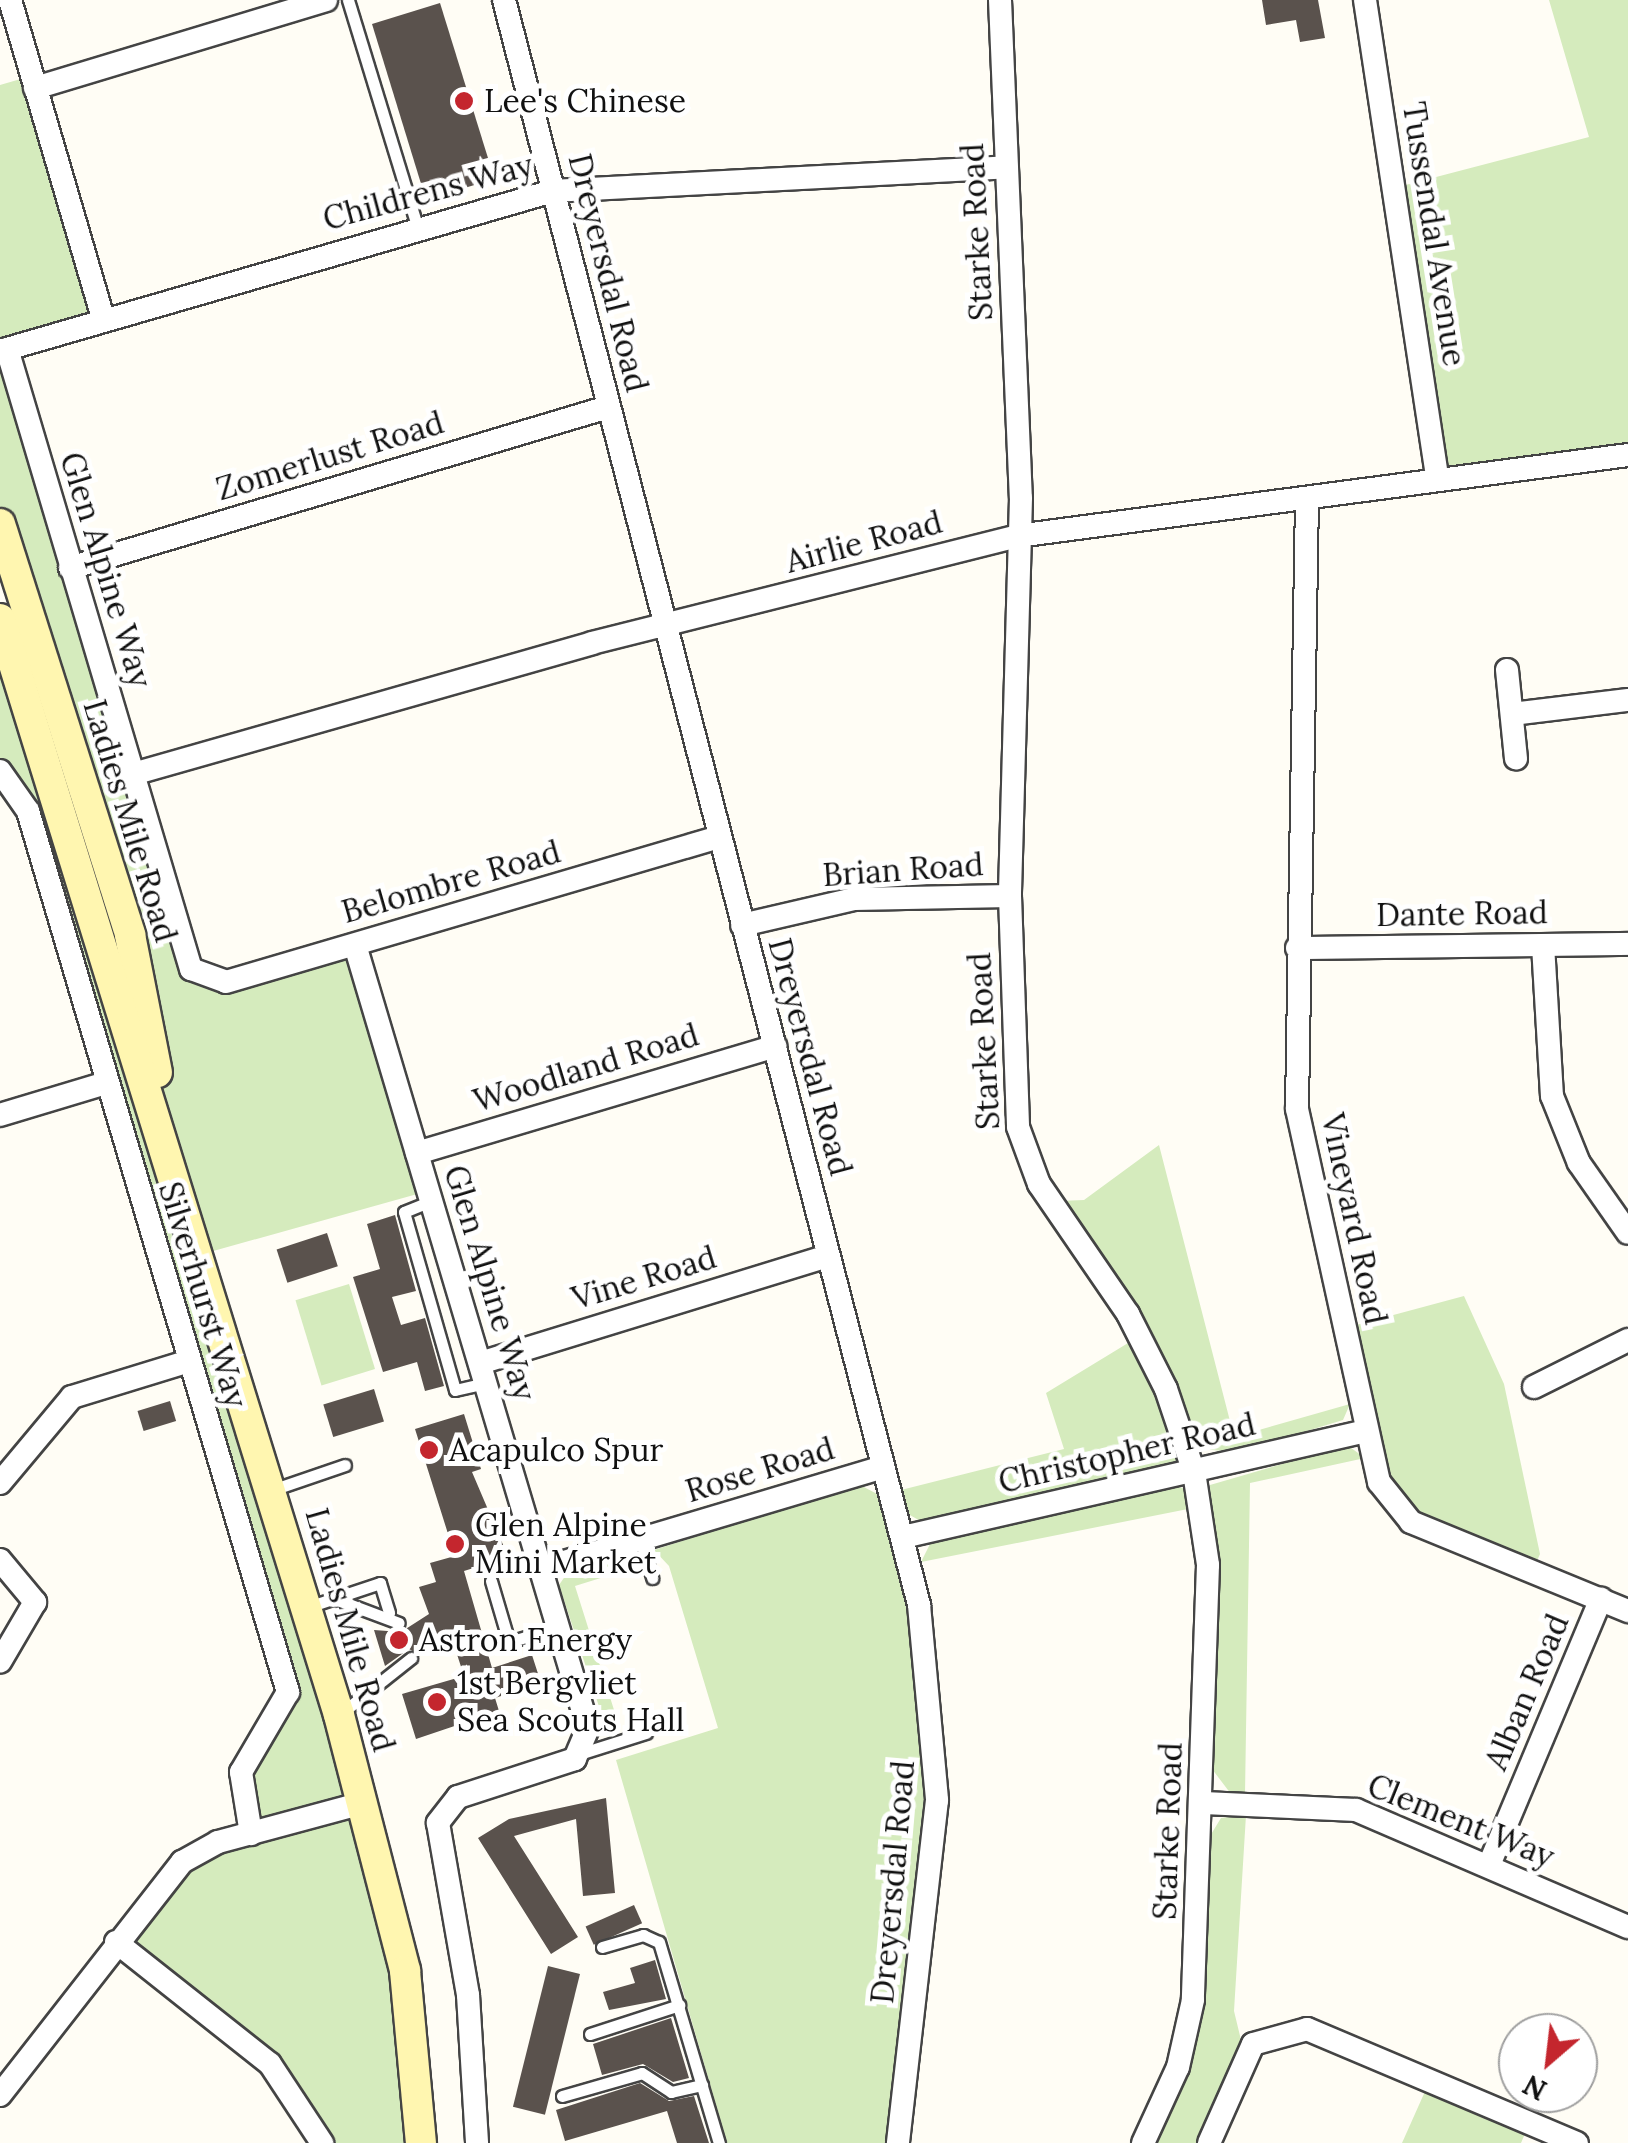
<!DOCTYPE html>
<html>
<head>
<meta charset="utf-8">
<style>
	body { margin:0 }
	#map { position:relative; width:1628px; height:2143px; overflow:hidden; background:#fffdf5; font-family:Lora,serif }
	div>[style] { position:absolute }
	.green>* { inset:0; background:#d5ebbd; transform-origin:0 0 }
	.building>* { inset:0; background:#5a524d; transform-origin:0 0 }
	.roads { filter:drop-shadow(2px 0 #444) drop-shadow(-2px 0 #444) drop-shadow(0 2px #444) drop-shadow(0 -2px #444) }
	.lane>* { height:11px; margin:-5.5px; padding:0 5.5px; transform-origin:5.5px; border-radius:5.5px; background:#fff }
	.street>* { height:22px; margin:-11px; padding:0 11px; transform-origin:11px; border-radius:11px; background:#fff }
	.secondary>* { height:30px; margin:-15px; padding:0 15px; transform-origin:15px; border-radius:15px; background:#fff6b0 }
	.dots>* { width:28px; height:28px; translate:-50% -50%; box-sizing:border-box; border:5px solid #fff; border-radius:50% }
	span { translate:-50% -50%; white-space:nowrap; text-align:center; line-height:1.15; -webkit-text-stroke:10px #fff; paint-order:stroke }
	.poi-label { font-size:32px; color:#111 }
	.left { translate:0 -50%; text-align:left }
	.street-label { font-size:32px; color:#111 }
	.north { position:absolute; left:1498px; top:2013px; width:100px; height:100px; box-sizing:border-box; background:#fff; border:2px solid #a0a0a0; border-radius:50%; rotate:208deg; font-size:28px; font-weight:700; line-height:40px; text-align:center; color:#111 }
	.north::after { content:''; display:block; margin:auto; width:35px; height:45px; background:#c4262e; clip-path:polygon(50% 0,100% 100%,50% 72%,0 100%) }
</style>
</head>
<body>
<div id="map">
	<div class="green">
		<div style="clip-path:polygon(1549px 0,1628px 0,1628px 457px,1438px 475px,1394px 188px,1589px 137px)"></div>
		<div style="clip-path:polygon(31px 76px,103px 319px,8px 349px,200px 976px,355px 945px,428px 1191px,199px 1255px,386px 1887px,421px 2143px,322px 2143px,301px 2106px,116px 1942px,158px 1886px,251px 1834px,239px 1788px,286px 1707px,28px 811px,0 771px,0 619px,154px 1042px,0 524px,0 85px)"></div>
		<div style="clip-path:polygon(1159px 1145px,1231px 1425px,1245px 1434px,1350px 1404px,1343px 1420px,1238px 1452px,1199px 1449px,1168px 1369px,1059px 1201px,1084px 1200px)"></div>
		<div style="left:349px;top:1284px;width:89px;height:56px;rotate:73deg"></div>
		<div style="clip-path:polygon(1464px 1296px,1504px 1384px,1540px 1554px,1532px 1572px,1394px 1507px,1345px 1328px)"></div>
		<div style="clip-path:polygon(1133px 1340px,1180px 1454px,1173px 1465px,924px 1523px,908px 1514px,901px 1490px,1064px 1449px,1046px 1393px)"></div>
		<div style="clip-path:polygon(1347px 1445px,1365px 1458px,1250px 1483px,1245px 1794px,1231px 1794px,1212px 1769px,1210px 1485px)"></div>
		<div style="clip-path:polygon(858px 1484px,883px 1497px,920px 1647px,927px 1798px,886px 2143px,727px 2143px,616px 1760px,718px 1728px,669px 1566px,654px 1550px)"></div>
		<div style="clip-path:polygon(1172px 1485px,1186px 1489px,1193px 1508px,921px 1562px,931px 1542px)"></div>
		<div style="clip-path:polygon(629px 1553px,636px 1567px,575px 1586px,620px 1729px,610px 1740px,559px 1585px,568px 1572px)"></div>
		<div style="clip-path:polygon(1246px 1815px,1234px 2011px,1241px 2040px,1197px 2143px,1154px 2143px,1193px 2049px,1210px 1836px,1221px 1818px)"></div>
		<div style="clip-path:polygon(1431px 2078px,1530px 2122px,1521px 2143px,1402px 2143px)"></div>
	</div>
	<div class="building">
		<div style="clip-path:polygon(1262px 0,1318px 0,1325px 38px,1300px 42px,1296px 20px,1266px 25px)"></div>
		<div style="clip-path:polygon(440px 3px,492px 171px,484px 182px,426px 200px,372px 24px)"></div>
		<div style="clip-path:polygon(395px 1215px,416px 1291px,392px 1297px,401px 1325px,425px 1318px,444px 1386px,425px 1391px,417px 1362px,383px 1372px,353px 1277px,380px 1269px,367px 1224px)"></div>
		<div style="left:327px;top:1233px;width:35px;height:53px;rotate:72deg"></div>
		<div style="left:374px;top:1389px;width:34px;height:53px;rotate:73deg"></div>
		<div style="left:170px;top:1401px;width:21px;height:34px;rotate:73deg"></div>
		<div style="clip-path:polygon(464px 1414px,481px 1469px,472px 1472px,504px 1547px,493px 1550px,496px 1561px,464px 1571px,492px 1668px,532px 1655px,541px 1683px,495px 1698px,499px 1711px,416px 1739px,402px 1694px,464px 1676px,454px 1645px,420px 1655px,409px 1649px,385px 1666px,374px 1630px,401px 1632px,429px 1614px,419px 1587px,436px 1582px,430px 1563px,455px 1556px,415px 1429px)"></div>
		<div style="clip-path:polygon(606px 1798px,615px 1893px,583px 1896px,576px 1819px,514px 1836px,578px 1937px,551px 1954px,478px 1838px,509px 1819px)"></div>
		<div style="left:634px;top:1905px;width:20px;height:53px;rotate:66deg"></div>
		<div style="clip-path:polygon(655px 1960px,666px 1999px,609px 2010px,603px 1992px,635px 1983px,630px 1968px)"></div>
		<div style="left:548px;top:1966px;width:33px;height:145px;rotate:14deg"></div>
		<div style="clip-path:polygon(671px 2018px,689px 2078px,673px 2082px,643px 2064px,602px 2075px,593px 2044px)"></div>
		<div style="clip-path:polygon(640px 2083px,669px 2101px,694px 2096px,709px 2143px,677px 2143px,667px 2111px,565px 2141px,556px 2110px)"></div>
	</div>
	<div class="roads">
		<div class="lane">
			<div style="left:348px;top:0;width:236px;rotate:73deg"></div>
			<div style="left:431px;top:1201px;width:29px;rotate:158deg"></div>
			<div style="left:404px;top:1212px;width:185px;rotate:74deg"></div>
			<div style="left:455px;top:1390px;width:32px;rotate:-13deg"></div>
			<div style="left:272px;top:1490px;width:77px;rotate:-18.9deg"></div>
			<div style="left:640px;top:1540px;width:40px;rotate:72deg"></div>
			<div style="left:491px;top:1581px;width:64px;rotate:73.6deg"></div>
			<div style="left:509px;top:1642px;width:52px;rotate:-16.7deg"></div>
			<div style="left:335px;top:1599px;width:68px;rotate:20.6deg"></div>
			<div style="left:308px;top:1607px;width:76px;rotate:-18.4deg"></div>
			<div style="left:380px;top:1583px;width:31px;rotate:73deg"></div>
			<div style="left:339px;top:1715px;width:92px;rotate:-38.4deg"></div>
			<div style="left:582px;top:1753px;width:67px;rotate:-17.4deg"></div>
			<div style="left:602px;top:1947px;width:43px;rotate:-16.3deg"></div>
			<div style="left:643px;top:1935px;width:17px;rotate:24deg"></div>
			<div style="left:659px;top:1942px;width:210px;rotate:73.4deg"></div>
			<div style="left:590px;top:2034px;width:94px;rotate:-18deg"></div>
			<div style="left:562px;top:2096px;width:83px;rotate:-16deg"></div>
			<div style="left:642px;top:2073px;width:35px;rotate:33deg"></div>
			<div style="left:671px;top:2092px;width:32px;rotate:-13deg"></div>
		</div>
		<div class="street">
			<div style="left:10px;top:0;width:332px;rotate:73.7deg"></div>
			<div style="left:504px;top:0;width:1658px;rotate:75.5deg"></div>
			<div style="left:919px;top:1605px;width:196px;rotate:84.7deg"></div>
			<div style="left:937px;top:1800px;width:345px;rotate:96.5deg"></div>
			<div style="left:1000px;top:0;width:498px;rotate:87.6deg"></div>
			<div style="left:1021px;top:498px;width:398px;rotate:91.6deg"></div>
			<div style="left:1010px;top:896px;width:231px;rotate:88deg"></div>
			<div style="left:1018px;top:1127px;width:61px;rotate:69.8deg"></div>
			<div style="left:1039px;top:1184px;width:158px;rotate:55.6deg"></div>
			<div style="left:1128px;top:1314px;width:84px;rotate:63.1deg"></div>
			<div style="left:1166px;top:1389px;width:88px;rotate:71.4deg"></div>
			<div style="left:1194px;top:1472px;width:94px;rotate:81.4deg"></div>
			<div style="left:1208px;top:1565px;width:435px;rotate:92deg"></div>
			<div style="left:1193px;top:2000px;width:69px;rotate:102.6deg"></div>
			<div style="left:1178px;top:2067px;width:84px;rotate:114.7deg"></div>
			<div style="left:1365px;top:0;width:483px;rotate:81.4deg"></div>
			<div style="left:35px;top:88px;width:304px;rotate:-16.8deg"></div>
			<div style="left:7px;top:349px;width:647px;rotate:73.47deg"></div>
			<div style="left:191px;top:969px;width:37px;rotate:20deg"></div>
			<div style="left:226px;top:982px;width:514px;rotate:-16.39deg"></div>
			<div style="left:0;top:351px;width:576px;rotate:-16.14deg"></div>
			<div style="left:553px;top:191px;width:454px;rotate:-3deg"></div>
			<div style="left:1307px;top:498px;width:611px;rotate:90.94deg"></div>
			<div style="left:1297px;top:1109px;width:382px;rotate:77.6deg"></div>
			<div style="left:1379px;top:1482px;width:51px;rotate:51.3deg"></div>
			<div style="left:1411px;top:1522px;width:235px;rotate:22.3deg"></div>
			<div style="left:70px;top:568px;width:562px;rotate:-16.66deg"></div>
			<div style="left:1507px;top:670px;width:89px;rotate:84.2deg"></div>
			<div style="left:1512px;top:714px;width:117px;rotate:-6.9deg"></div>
			<div style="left:0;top:771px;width:49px;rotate:55deg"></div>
			<div style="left:28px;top:811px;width:919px;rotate:73.56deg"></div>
			<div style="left:288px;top:1692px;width:93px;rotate:120.4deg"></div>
			<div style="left:241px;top:1772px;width:63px;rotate:80.8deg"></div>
			<div style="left:133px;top:774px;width:477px;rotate:-15.9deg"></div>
			<div style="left:592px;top:643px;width:438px;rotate:-14.1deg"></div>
			<div style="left:1017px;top:536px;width:616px;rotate:-7.55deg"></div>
			<div style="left:742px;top:925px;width:115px;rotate:-13.1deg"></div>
			<div style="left:854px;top:899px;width:156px;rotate:-1.1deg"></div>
			<div style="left:355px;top:945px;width:817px;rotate:73.43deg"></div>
			<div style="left:588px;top:1728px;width:34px;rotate:113deg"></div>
			<div style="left:575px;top:1759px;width:123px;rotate:162deg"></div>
			<div style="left:458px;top:1797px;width:33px;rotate:128deg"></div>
			<div style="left:438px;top:1823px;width:175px;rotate:80.1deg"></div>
			<div style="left:468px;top:1995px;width:148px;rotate:86.5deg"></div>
			<div style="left:1543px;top:945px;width:151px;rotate:86.6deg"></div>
			<div style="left:1552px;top:1096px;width:72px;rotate:68.1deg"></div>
			<div style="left:1579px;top:1163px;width:85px;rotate:55deg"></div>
			<div style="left:1297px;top:948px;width:331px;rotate:-0.7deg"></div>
			<div style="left:0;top:1115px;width:111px;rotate:-16.8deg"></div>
			<div style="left:417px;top:1153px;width:374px;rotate:-16.6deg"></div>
			<div style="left:480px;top:1363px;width:364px;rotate:-17.1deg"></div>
			<div style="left:1534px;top:1387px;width:105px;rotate:-26.6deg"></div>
			<div style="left:0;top:1483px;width:112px;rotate:-50.1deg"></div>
			<div style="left:72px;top:1397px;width:122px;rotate:-17.1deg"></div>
			<div style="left:903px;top:1537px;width:474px;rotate:-12.9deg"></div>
			<div style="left:0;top:1560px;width:55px;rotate:50.2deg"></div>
			<div style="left:35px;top:1602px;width:69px;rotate:120.3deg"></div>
			<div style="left:541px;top:1569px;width:357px;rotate:-16.6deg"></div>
			<div style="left:1204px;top:1803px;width:152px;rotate:2.6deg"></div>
			<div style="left:1356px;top:1810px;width:296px;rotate:23.3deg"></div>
			<div style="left:1489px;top:1865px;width:289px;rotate:-67.2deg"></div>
			<div style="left:116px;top:1942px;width:196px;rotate:38.4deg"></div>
			<div style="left:270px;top:2064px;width:95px;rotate:56.6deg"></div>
			<div style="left:0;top:2095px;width:296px;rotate:-52deg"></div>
			<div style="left:182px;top:1862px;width:41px;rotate:-29.1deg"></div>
			<div style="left:218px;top:1842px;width:150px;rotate:-15.1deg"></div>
			<div style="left:1209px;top:2143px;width:108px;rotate:-66deg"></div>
			<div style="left:1253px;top:2044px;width:56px;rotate:-15.5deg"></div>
			<div style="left:1307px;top:2029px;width:293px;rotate:22.9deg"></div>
		</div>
		<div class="secondary">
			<div style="left:0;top:524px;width:431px;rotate:72.4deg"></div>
			<div style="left:130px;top:935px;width:140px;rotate:78.9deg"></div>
			<div style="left:0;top:619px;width:1147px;rotate:72.81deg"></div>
			<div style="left:339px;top:1715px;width:264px;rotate:75.5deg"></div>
			<div style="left:405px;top:1971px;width:173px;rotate:84.7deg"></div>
		</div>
	</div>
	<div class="dots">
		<div style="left:464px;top:101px;background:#c4262e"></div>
		<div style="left:429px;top:1450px;background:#c4262e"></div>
		<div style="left:455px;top:1544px;background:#c4262e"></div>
		<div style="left:399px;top:1640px;background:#c4262e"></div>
		<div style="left:437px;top:1702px;background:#c4262e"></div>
	</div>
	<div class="poi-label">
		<span class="left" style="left:484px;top:101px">Lee's Chinese</span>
		<span class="left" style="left:449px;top:1450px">Acapulco Spur</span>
		<span class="left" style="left:475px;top:1544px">Glen Alpine<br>Mini Market</span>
		<span class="left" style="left:419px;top:1640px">Astron Energy</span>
		<span class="left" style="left:457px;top:1702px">1st Bergvliet<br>Sea Scouts Hall</span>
	</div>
	<div class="street-label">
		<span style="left:428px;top:192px;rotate:-15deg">Childrens Way</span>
		<span style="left:977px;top:232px;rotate:-93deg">Starke Road</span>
		<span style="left:1434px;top:234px;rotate:81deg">Tussendal Avenue</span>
		<span style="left:608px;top:273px;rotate:76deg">Dreyersdal Road</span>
		<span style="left:330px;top:456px;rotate:-17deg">Zomerlust Road</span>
		<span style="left:864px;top:542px;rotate:-15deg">Airlie Road</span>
		<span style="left:106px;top:570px;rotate:73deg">Glen Alpine Way</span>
		<span style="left:130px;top:821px;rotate:73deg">Ladies Mile Road</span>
		<span style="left:903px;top:870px;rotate:-4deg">Brian Road</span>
		<span style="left:451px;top:882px;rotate:-16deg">Belombre Road</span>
		<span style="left:1462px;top:914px;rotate:-1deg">Dante Road</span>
		<span style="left:984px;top:1041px;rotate:-93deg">Starke Road</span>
		<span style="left:810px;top:1057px;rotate:75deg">Dreyersdal Road</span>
		<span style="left:586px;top:1068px;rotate:-17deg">Woodland Road</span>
		<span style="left:1354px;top:1219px;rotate:78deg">Vineyard Road</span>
		<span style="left:644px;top:1278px;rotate:-17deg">Vine Road</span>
		<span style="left:490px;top:1283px;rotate:73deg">Glen Alpine Way</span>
		<span style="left:203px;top:1295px;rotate:73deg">Silverhurst Way</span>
		<span style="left:1127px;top:1453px;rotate:-13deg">Christopher Road</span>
		<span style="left:760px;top:1470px;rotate:-17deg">Rose Road</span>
		<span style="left:350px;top:1630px;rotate:74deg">Ladies Mile Road</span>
		<span style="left:1527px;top:1692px;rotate:-67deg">Alban Road</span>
		<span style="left:1461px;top:1821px;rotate:22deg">Clement Way</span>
		<span style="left:1168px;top:1831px;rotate:-88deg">Starke Road</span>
		<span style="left:893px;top:1882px;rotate:-85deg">Dreyersdal Road</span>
	</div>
	<div class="north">N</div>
</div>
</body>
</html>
